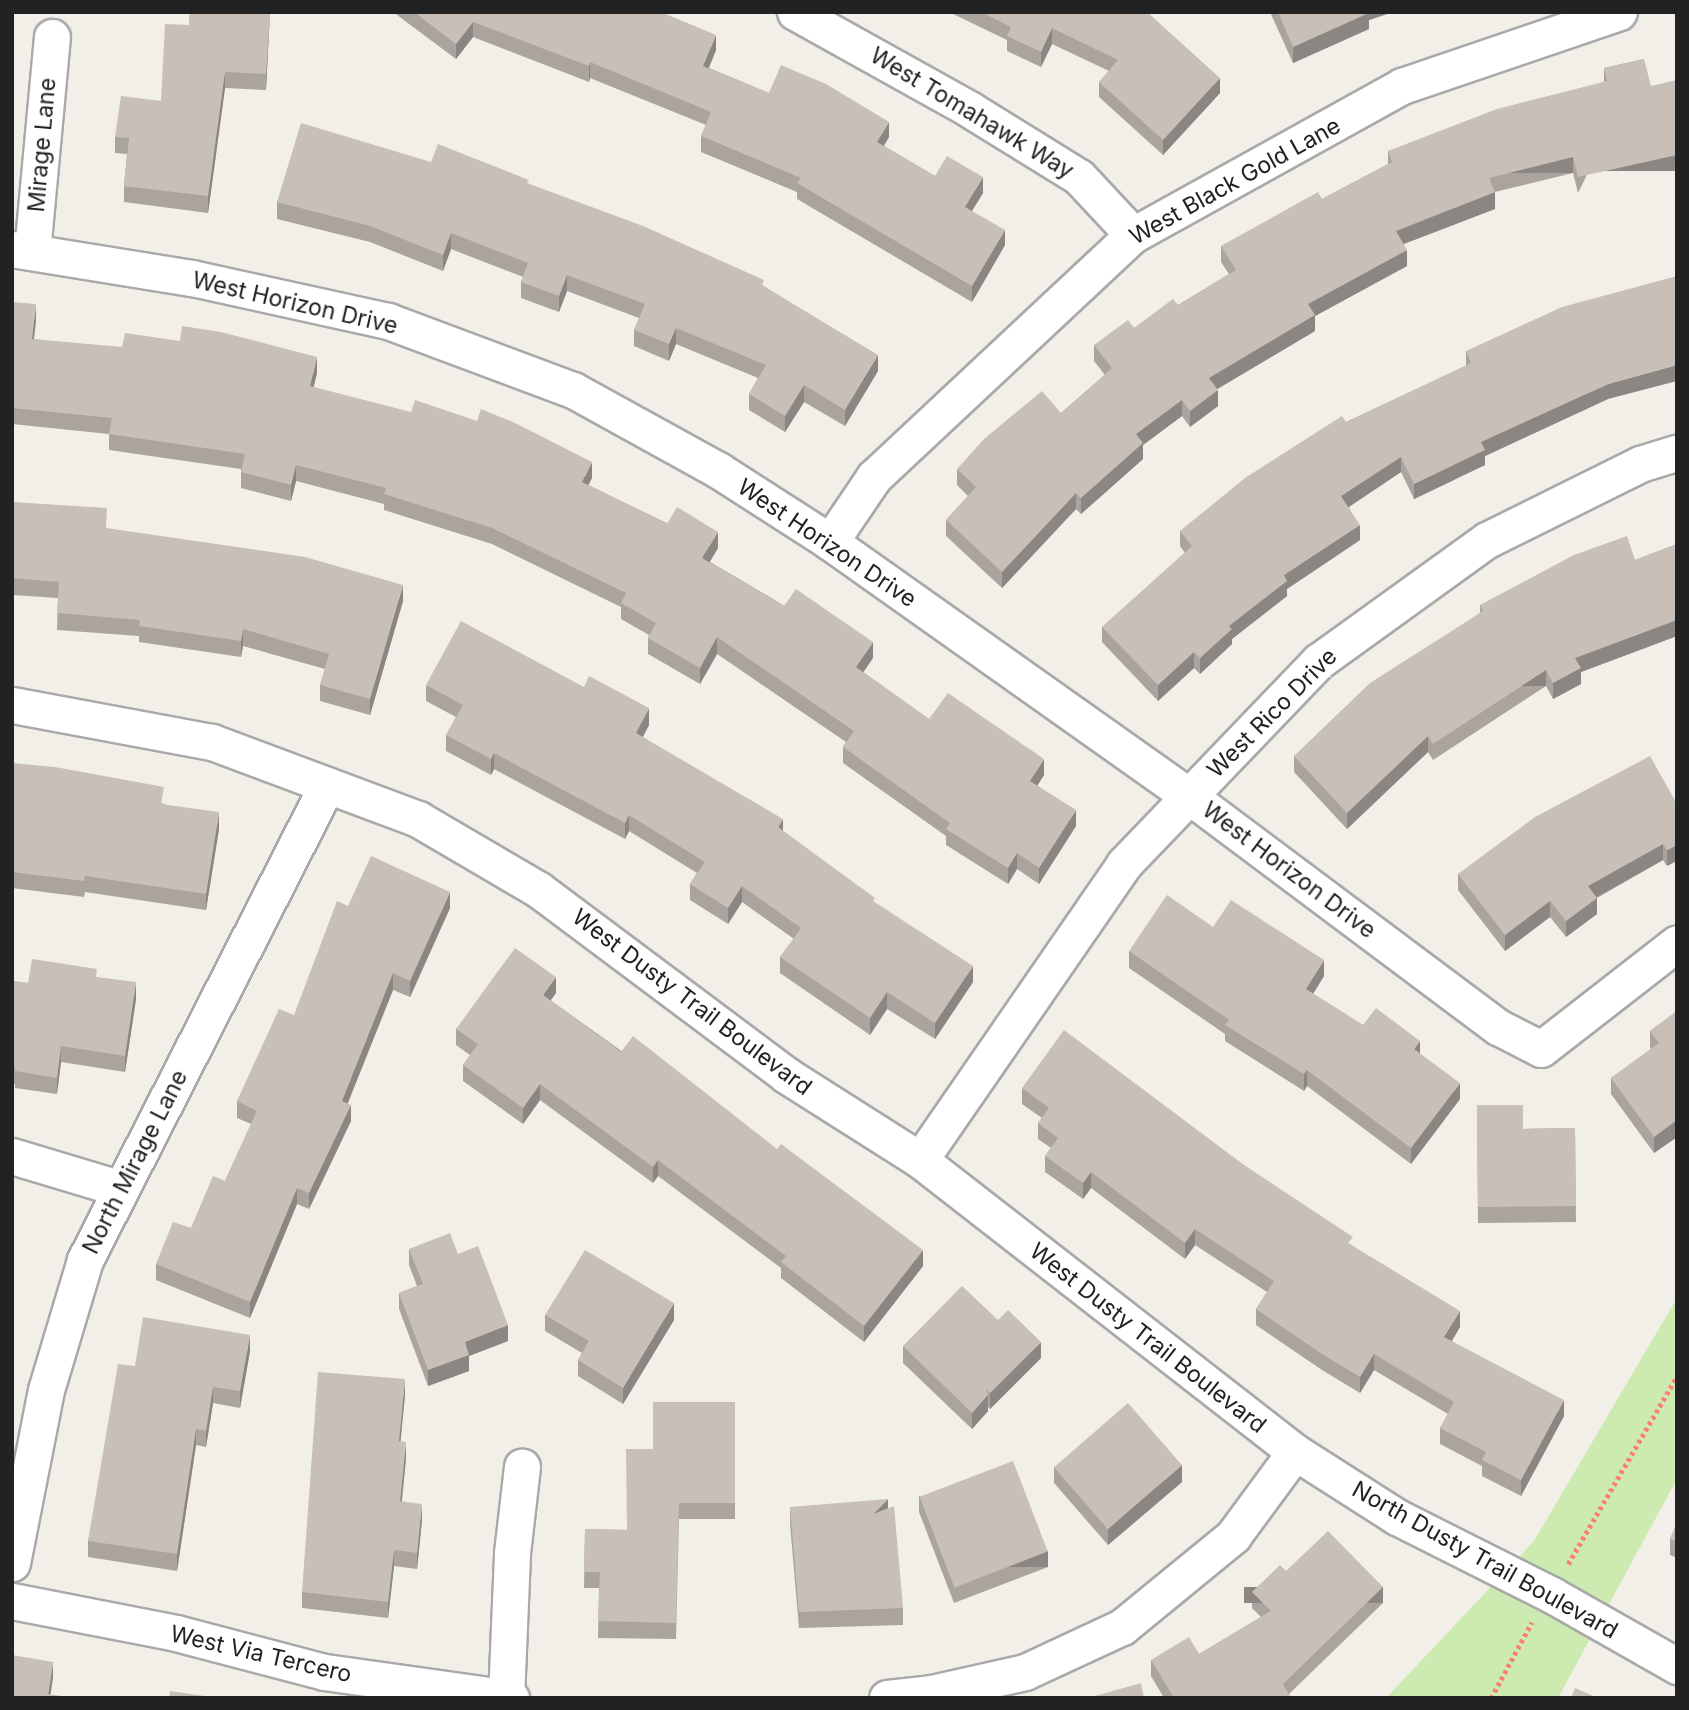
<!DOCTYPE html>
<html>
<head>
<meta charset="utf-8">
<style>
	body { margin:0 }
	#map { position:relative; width:1689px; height:1710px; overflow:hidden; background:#f2efe9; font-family:Inter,sans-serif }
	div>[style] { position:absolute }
	.grass>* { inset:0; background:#cdebb0 }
	.path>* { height:4.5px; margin-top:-2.25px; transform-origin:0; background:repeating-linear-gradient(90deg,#fa8072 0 3.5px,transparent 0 7px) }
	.roads { filter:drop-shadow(2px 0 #a9a9a9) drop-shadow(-2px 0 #a9a9a9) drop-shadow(0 2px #a9a9a9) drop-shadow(0 -2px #a9a9a9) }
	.minor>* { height:35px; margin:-17.5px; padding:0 17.5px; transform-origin:17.5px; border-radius:17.5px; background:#fff }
	.wall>* { inset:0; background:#aba49e }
	.shaded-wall>* { inset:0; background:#8b8681; transform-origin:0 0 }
	.building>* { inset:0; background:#c7bfb8; transform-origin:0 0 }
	span { translate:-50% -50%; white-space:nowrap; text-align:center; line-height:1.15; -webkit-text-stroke:6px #fff; paint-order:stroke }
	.street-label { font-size:23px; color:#222 }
	.frame { position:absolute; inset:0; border:14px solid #222; pointer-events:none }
</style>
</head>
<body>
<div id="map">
	<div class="grass">
		<div style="clip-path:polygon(1677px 1298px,1677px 1479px,1558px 1698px,1386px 1698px,1534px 1541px)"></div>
	</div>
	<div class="path">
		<div style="left:1568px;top:1564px;width:217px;rotate:-59.9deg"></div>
		<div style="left:1491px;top:1698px;width:86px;rotate:-61.7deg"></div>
	</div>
	<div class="roads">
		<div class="minor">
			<div style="left:795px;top:12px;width:199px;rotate:29.1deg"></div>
			<div style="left:969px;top:109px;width:129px;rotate:31.7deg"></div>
			<div style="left:1079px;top:177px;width:79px;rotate:47deg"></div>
			<div style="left:12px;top:249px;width:182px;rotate:9.2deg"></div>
			<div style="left:192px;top:278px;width:201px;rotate:12.4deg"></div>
			<div style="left:388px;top:321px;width:197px;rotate:20.5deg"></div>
			<div style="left:573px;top:390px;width:166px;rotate:28.9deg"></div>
			<div style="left:718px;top:470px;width:133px;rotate:32.7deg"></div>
			<div style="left:830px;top:542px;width:440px;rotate:35.3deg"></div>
			<div style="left:1189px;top:796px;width:386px;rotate:36.8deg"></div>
			<div style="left:1498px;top:1027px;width:48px;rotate:27.1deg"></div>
			<div style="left:1541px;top:1049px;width:172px;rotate:-37.9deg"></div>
			<div style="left:32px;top:252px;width:216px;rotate:-84.7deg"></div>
			<div style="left:830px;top:542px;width:78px;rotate:-55.9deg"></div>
			<div style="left:874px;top:477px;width:354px;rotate:-43.1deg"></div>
			<div style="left:1133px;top:235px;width:308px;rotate:-29deg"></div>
			<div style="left:1402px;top:86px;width:229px;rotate:-18.8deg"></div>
			<div style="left:12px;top:705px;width:203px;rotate:10.5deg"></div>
			<div style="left:212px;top:742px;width:220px;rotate:20.5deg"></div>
			<div style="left:418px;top:819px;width:140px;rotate:30.4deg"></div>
			<div style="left:539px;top:890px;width:309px;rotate:36.8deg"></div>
			<div style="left:786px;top:1075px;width:159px;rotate:32.4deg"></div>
			<div style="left:920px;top:1160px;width:475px;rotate:37.9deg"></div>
			<div style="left:1295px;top:1452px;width:121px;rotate:32.5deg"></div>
			<div style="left:1397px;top:1517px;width:174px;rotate:26.7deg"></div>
			<div style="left:1552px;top:1595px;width:144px;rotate:29.6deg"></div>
			<div style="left:12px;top:1156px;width:112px;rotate:16.7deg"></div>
			<div style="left:920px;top:1160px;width:359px;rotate:-55.4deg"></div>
			<div style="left:1124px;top:864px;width:281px;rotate:-46.2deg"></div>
			<div style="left:1319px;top:661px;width:207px;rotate:-35.8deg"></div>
			<div style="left:1487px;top:540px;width:171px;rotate:-26.4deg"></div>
			<div style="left:1640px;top:464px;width:39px;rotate:-17deg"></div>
			<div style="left:12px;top:1563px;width:176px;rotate:-78.9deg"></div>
			<div style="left:46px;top:1390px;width:136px;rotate:-73.3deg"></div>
			<div style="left:85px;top:1260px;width:533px;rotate:-63deg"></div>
			<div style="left:12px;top:1601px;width:167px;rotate:11deg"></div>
			<div style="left:176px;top:1633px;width:154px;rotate:14.7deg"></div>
			<div style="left:325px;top:1672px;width:188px;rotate:8deg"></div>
			<div style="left:506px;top:1698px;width:145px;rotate:-87.6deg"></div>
			<div style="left:512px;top:1553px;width:87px;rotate:-83.4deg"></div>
			<div style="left:887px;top:1698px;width:44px;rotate:-6.5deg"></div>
			<div style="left:931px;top:1693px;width:96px;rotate:-12.6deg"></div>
			<div style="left:1025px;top:1672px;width:107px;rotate:-24.9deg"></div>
			<div style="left:1122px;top:1627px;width:144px;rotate:-39.3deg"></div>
			<div style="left:1233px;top:1536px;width:104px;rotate:-53.6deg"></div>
		</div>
	</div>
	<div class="wall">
		<div style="clip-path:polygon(190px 12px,270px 12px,266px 90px,225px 88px,208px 213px,124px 202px,124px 186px,127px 154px,115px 153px,115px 137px,161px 101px,189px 25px)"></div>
		<div style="clip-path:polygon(393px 12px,661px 12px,716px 50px,709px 68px,769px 93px,889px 137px,884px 146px,935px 176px,983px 193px,972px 211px,1005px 245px,972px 302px,797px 199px,797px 192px,701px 152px,701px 136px,706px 125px,590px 78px,589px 82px,473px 37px,456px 59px)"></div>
		<div style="clip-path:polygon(949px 12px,1147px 12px,1220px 93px,1163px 155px,1099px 97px,1099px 82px,1109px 71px,1052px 44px,1041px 67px,1007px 51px,1007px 40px)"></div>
		<div style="clip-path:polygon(1270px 12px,1393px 12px,1369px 20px,1369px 29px,1293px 63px)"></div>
		<div style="clip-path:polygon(1644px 59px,1578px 193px,1573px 173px,1495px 192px,1495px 209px,1403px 244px,1407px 266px,1315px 316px,1315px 331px,1217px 389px,1218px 406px,1190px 427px,1182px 416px,1143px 445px,1143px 459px,1081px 514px,1076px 509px,1002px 588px,946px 536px,946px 520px,968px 496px,957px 485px,957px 469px,1061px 413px,1105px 375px,1094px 361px,1094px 345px,1134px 328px,1178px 305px,1229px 274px,1221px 262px,1221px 246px,1322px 199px,1388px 164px,1388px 151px,1604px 82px,1604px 68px)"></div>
		<div style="clip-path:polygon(431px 162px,529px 184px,764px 286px,878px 371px,845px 426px,804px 402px,785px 432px,749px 410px,749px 394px,758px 378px,676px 344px,669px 361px,634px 346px,634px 330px,639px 318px,567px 291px,559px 312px,521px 298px,521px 282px,523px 277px,451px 249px,443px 271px,370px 242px,277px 219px,277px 202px)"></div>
		<div style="clip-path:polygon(12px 302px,36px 320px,34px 339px,317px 373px,313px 387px,592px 478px,588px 485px,718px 548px,710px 562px,873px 658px,863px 672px,929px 719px,1044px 775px,1037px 786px,1076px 826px,1039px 884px,1017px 869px,1008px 884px,946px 845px,946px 836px,843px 763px,843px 747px,846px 742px,717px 654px,700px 684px,648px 654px,648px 638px,649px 635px,621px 619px,621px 607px,492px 544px,384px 510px,384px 504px,296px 481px,291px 501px,241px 488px,241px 469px,109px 450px,109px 434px,12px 424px)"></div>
		<div style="clip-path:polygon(1466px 351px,1608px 399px,1485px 456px,1485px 465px,1414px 499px,1401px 472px,1349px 507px,1360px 540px,1287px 589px,1287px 596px,1232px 639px,1232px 644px,1200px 674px,1194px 668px,1158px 701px,1102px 642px,1102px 627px,1185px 553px,1180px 546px,1180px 531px,1346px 422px,1466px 366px)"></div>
		<div style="clip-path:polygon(12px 502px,107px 529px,403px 601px,370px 715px,320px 701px,320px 685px,325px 669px,243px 646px,241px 657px,139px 642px,139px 636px,57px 630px,58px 598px,12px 595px)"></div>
		<div style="clip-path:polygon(1677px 544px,1677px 636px,1581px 672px,1581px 684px,1553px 699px,1546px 686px,1433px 760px,1428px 752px,1347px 829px,1294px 772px,1294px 756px,1480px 613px,1480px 605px,1635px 560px)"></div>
		<div style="clip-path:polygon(426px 685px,649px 725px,643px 737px,783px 831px,875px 903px,973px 982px,935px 1039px,887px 1009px,870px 1035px,780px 973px,780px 957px,794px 939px,742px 902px,728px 924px,690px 900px,690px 884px,697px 873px,629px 831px,625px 839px,494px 769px,491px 775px,446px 751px,446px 735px,456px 717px,426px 701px)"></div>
		<div style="clip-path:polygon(12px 763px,164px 804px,219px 829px,206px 910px,85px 892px,84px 897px,12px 888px)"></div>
		<div style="clip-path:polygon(1677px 804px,1667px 866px,1663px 860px,1597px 898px,1597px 914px,1566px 937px,1550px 917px,1505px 951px,1458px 890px,1458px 874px)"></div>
		<div style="clip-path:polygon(450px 908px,410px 997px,393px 990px,348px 1103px,351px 1121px,309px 1209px,297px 1204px,250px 1318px,156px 1280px,156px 1264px,191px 1228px,225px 1181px,251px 1124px,237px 1118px,237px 1101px,294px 1015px)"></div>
		<div style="clip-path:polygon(1213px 927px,1324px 976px,1313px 994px,1363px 1025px,1420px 1054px,1460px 1099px,1411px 1164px,1307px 1086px,1304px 1091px,1225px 1041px,1225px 1034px,1129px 968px,1129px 951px)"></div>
		<div style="clip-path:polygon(97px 977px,136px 999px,125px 1072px,61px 1062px,57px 1094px,15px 1088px,15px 1084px,12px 1083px,12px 981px,28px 983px)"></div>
		<div style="clip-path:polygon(556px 993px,550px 1000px,923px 1266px,864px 1342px,781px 1278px,781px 1268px,658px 1176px,653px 1183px,540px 1100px,523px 1124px,463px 1081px,463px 1065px,470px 1055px,456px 1045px,456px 1029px)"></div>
		<div style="clip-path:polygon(1677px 1011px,1677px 1137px,1654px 1153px,1611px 1094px,1611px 1078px,1651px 1049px,1650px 1047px,1650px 1031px)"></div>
		<div style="clip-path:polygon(1022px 1088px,1353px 1246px,1460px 1327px,1452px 1341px,1564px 1416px,1521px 1496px,1482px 1476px,1482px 1466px,1440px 1444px,1440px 1428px,1448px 1414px,1374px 1370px,1360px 1393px,1322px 1370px,1256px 1325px,1256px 1309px,1267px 1292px,1195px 1245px,1185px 1259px,1091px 1188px,1083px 1199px,1045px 1172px,1045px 1156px,1051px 1148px,1038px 1139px,1038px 1123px,1042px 1118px,1022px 1104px)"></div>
		<div style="clip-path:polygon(1477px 1105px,1523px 1129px,1575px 1128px,1576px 1222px,1478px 1223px)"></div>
		<div style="clip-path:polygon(409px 1249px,458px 1254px,508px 1341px,469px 1356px,469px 1371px,428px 1386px,399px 1309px,399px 1293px,417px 1286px,409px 1265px)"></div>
		<div style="clip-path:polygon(545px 1315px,674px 1320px,623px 1404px,578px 1376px,578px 1360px,582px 1353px,545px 1331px)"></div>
		<div style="clip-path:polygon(998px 1320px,1041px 1358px,990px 1409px,988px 1407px,988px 1411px,972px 1429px,903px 1363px,903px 1346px)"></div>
		<div style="clip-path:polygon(250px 1351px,240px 1408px,213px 1403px,206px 1447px,196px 1445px,177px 1571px,88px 1557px,88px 1541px,135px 1366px)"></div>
		<div style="clip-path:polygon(405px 1395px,400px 1442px,406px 1458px,402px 1501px,422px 1520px,417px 1569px,394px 1566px,388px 1618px,302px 1608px,302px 1592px)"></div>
		<div style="clip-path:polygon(735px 1402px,735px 1519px,679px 1519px,676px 1639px,598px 1638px,599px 1588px,584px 1588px,585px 1529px,627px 1530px,653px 1449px)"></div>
		<div style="clip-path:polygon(1054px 1467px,1182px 1482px,1108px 1545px,1054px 1483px)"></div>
		<div style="clip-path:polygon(919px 1496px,1048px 1567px,954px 1603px,919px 1512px)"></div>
		<div style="clip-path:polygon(790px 1507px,903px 1608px,903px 1625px,799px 1628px,790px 1524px)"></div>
		<div style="clip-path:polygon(1677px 1523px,1677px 1558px,1670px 1555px,1670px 1539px)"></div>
		<div style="clip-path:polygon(1286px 1571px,1383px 1603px,1289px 1694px,1291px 1698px,1164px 1698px,1151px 1676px,1151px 1660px,1199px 1654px,1261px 1617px,1252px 1608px,1252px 1592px)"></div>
	</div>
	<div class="shaded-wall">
		<div style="clip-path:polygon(270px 12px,266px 90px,266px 74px)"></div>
		<div style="clip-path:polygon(1365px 12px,1393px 12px,1369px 20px,1369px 29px,1293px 63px,1293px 47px)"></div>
		<div style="clip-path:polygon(473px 22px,473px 37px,456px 59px,456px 44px)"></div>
		<div style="clip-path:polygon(1052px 28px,1052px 44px,1041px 67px,1041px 52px)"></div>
		<div style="clip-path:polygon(716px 35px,716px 50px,703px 81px,703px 66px)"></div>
		<div style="clip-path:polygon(590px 62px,590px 78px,589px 82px,589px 66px)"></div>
		<div style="clip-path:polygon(225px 72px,225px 88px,208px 213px,208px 196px)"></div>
		<div style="clip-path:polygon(1220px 78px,1220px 93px,1163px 155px,1163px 140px)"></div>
		<div style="clip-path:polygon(889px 122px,889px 137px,877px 157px,877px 142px)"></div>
		<div style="left:1677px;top:155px;width:16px;height:101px;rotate:90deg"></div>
		<div style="left:1573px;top:157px;width:16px;height:87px;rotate:90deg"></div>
		<div style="clip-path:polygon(983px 177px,983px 193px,965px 222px,965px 207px)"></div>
		<div style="clip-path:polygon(1495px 192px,1495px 209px,1396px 247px,1396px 231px)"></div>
		<div style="clip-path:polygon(1005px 230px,1005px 245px,972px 302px,972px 286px)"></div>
		<div style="clip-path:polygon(451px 233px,451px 249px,443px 271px,443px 255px)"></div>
		<div style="clip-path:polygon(1407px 250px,1407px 266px,1315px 316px,1315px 331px,1209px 394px,1209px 378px,1308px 304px)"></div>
		<div style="clip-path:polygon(567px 275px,567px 291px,559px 312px,559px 296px)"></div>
		<div style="clip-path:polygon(36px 304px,36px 320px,32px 355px,32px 339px)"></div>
		<div style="clip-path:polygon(676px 328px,676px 344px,669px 361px,669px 344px)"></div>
		<div style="clip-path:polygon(878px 355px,878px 371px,845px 426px,845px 410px)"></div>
		<div style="clip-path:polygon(317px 357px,317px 373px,310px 403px,310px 386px)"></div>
		<div style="clip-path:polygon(1677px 365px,1677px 381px,1608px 399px,1485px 456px,1485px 465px,1414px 499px,1414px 484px,1481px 442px,1608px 384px)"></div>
		<div style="clip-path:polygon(804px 385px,804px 402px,785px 432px,785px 416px)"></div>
		<div style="clip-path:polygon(1218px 390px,1218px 406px,1190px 427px,1190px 411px)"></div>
		<div style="clip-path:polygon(1182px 400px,1182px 416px,1143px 445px,1143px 459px,1081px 514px,1081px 498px,1136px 434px)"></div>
		<div style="clip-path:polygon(1401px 457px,1401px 472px,1341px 512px,1341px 496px)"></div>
		<div style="clip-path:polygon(592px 462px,592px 478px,582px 498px,582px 482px)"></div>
		<div style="clip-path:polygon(296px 465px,296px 481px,291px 501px,291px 485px)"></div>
		<div style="clip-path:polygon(1076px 493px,1076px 509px,1002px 588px,1002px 572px)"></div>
		<div style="clip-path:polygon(1360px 525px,1360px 540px,1287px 589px,1287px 596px,1232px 639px,1232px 644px,1200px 674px,1200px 658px,1229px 626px,1284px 575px)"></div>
		<div style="clip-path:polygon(718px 532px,718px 548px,702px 574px,702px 558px)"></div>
		<div style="clip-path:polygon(403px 585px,403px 601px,370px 715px,370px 699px)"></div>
		<div style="clip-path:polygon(1677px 620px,1677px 636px,1581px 672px,1581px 684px,1553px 699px,1553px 683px,1575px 658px)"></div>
		<div style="clip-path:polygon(243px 629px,243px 646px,241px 657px,241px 641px)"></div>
		<div style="clip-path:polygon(717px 637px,717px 654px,700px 684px,700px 668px)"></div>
		<div style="clip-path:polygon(873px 642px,873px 658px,856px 683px,856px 667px)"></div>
		<div style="clip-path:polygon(1194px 652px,1194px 668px,1158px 701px,1158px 685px)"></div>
		<div style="left:1546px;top:670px;width:16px;height:135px;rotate:90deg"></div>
		<div style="clip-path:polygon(649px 708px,649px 725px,636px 749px,636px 733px)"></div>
		<div style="clip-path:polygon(1428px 736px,1428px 752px,1347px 829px,1347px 813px)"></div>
		<div style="clip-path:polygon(494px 753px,494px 769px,491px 775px,491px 759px)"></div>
		<div style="clip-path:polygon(1044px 759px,1044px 775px,1030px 797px,1030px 781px)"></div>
		<div style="clip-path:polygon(1076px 810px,1076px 826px,1039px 884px,1039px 868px)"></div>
		<div style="clip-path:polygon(219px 812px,219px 829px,206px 910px,206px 894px)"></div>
		<div style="clip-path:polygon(629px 815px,629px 831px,625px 839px,625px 823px)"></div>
		<div style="clip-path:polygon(783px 819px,783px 835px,778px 827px)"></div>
		<div style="clip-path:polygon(1663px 844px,1663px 860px,1588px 902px,1588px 886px)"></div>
		<div style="clip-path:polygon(1677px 845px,1677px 861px,1667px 866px,1667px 850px)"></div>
		<div style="clip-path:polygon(1017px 853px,1017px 869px,1008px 884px,1008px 868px)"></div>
		<div style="clip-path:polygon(742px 886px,742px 902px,728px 924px,728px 908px)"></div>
		<div style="clip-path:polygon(450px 892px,450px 908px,410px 997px,410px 981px)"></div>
		<div style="clip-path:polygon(1597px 898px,1597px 914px,1566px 937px,1566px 921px)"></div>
		<div style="clip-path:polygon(1550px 901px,1550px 917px,1505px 951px,1505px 935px)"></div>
		<div style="clip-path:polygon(1324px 960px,1324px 976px,1306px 1005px,1306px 989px)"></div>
		<div style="clip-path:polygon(973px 966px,973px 982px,935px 1039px,935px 1023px)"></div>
		<div style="clip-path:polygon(393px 973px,393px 990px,342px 1117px,342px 1101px)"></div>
		<div style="clip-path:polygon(556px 977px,556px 993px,543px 1011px,543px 995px)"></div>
		<div style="clip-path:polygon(136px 982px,136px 999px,125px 1072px,125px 1056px)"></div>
		<div style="clip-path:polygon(887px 992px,887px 1009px,870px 1035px,870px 1018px)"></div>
		<div style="clip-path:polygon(1420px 1041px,1420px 1057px,1414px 1049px)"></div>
		<div style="clip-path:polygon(61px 1046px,61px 1062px,57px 1094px,57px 1078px)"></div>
		<div style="clip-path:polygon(1307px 1070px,1307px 1086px,1304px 1091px,1304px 1074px)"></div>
		<div style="clip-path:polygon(1460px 1083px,1460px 1099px,1411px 1164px,1411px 1148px)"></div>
		<div style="clip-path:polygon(540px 1084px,540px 1100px,523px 1124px,523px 1108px)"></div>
		<div style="clip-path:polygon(351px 1105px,351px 1121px,309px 1209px,309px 1193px)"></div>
		<div style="clip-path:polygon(1677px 1120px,1677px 1137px,1654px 1153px,1654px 1137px)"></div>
		<div style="clip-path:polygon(658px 1160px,658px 1176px,653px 1183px,653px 1167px)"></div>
		<div style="clip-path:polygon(1091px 1172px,1091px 1188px,1083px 1199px,1083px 1183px)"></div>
		<div style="clip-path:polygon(297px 1188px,297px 1204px,250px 1318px,250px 1302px)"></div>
		<div style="clip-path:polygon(1195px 1229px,1195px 1245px,1185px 1259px,1185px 1243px)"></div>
		<div style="clip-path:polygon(923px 1250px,923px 1266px,864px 1342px,864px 1326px)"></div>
		<div style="clip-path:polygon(674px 1303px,674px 1320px,623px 1404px,623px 1388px)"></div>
		<div style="clip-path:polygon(1460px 1311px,1460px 1327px,1444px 1353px,1444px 1337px)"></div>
		<div style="clip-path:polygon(508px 1325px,508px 1341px,469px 1356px,469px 1371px,428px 1386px,428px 1370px,465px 1342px)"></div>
		<div style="clip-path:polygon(250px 1335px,250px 1351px,240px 1408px,240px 1391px)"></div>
		<div style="clip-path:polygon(1041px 1342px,1041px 1358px,990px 1409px,990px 1393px)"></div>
		<div style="clip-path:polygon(1374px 1354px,1374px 1370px,1360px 1393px,1360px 1377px)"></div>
		<div style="clip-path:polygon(405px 1379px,405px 1395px,399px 1458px,399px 1441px)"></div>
		<div style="clip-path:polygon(213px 1387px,213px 1403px,206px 1447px,206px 1431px)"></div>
		<div style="clip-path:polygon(988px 1395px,988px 1411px,972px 1429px,972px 1413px)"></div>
		<div style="clip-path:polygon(1564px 1400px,1564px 1416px,1521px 1496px,1521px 1480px)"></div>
		<div style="clip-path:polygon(196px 1429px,196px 1445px,177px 1571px,177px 1554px)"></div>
		<div style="clip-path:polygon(406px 1442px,406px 1458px,400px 1517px,400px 1501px)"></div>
		<div style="clip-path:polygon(1182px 1465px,1182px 1482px,1108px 1545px,1108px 1529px)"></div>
		<div style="clip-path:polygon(888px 1499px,888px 1515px,873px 1514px)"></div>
		<div style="clip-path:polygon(422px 1504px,422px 1520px,417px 1569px,417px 1553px)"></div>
		<div style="clip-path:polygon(394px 1550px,394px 1566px,388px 1618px,388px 1602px)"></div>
		<div style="left:1048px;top:1551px;width:16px;height:101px;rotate:90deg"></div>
		<div style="left:1383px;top:1587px;width:16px;height:139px;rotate:90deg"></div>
		<div style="clip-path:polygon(53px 1662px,53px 1678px,50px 1698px,48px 1694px)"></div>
	</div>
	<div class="building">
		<div style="clip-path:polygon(190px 12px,270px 12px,266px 74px,225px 72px,208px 196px,124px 186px,129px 138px,115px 137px,121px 96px,161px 101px,165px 24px,189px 25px)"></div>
		<div style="clip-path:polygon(414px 12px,661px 12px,716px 35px,703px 66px,769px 93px,781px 65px,826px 84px,889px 122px,877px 142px,935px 176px,947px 156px,983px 177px,965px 207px,1005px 230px,972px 286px,797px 183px,801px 178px,701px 136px,711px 112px,590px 62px,589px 66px,473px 22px,456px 44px)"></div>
		<div style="clip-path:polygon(981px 12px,1147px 12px,1220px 78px,1163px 140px,1099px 82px,1118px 60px,1052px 28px,1041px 52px,1007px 36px,1011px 27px)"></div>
		<div style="clip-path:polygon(1278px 12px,1368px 12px,1369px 13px,1293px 47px)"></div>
		<div style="clip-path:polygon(1644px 59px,1651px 86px,1677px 80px,1677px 155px,1578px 177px,1573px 157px,1489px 178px,1495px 192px,1396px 231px,1407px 250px,1308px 304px,1315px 315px,1209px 378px,1218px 390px,1190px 411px,1182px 400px,1136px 434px,1143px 443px,1081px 498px,1076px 493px,1002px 572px,946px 520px,976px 487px,957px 469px,984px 439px,1042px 391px,1061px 413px,1112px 368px,1094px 345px,1128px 320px,1134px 328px,1173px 299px,1178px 305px,1236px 270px,1221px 246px,1318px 192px,1322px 199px,1392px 162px,1388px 151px,1497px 109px,1607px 81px,1604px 68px)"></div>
		<div style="clip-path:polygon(301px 123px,431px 162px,438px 144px,529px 180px,527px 183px,643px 226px,764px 280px,762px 285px,878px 355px,845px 410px,804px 385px,785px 416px,749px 394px,766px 365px,676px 328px,669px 344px,634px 330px,645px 304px,567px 275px,559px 296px,521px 282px,528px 263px,451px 233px,443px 255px,370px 226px,277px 202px)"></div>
		<div style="clip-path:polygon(1677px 276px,1677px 365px,1608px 384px,1481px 442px,1485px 450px,1414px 484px,1401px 457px,1341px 496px,1360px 525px,1284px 575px,1287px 581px,1229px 626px,1232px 629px,1200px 658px,1194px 652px,1158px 685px,1102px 627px,1192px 546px,1180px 531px,1245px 478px,1342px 416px,1346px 422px,1471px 363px,1466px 351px,1562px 307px)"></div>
		<div style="clip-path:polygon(12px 302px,36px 304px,32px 339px,122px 347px,125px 333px,180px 341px,182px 326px,221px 332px,317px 357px,310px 386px,411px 412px,415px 400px,477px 421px,481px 409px,515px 423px,592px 462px,582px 482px,667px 524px,677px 507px,718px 532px,702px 558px,784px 606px,796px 589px,873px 642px,856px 667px,929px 719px,948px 693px,1044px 759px,1030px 781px,1076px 810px,1039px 868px,1017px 853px,1008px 868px,946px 829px,950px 823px,843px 747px,854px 731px,717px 637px,700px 668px,648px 638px,656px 623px,621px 603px,626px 593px,492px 528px,384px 494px,386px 488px,296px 465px,291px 485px,241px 472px,245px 454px,109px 434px,112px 418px,12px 408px)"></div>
		<div style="clip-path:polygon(12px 502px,107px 508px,106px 528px,305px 557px,403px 585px,370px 699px,320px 685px,329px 654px,243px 629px,241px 641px,139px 626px,140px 620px,57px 613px,59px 582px,12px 578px)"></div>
		<div style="clip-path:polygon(1627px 536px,1635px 560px,1677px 544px,1677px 620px,1575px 658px,1581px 668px,1553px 683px,1546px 670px,1433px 744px,1428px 736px,1347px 813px,1294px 756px,1370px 683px,1483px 611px,1480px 605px,1574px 555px)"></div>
		<div style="clip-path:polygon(461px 621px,584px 687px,589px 676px,649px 708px,636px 733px,783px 819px,778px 827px,875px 898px,873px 901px,973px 966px,935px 1023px,887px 992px,870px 1018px,780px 957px,801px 928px,742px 886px,728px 908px,690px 884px,705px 862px,629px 815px,625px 823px,494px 753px,491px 759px,446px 735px,463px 705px,426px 685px)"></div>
		<div style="clip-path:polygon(1650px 756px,1677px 804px,1677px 845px,1667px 850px,1663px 844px,1588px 886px,1597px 898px,1566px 921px,1550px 901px,1505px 935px,1458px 874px,1535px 817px)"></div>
		<div style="clip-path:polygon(12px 763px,55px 767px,164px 787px,161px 804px,219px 812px,206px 894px,85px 876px,84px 881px,12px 872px)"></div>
		<div style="clip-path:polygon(371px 856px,450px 892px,410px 981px,393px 973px,342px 1101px,351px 1105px,309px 1193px,297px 1188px,250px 1302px,156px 1264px,173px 1222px,191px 1228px,213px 1176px,225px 1181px,257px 1111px,237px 1101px,279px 1009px,294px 1015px,337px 901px,348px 906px)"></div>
		<div style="clip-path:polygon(1167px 895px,1213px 927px,1231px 900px,1324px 960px,1306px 989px,1363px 1025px,1376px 1008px,1420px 1041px,1414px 1049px,1460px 1083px,1411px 1148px,1307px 1070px,1304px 1074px,1225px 1025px,1229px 1020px,1129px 951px)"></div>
		<div style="clip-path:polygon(515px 948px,556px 977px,543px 995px,621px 1052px,633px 1036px,777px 1149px,781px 1144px,923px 1250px,864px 1326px,781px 1262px,786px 1256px,658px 1160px,653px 1167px,540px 1084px,523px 1108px,463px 1065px,478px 1044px,456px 1029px)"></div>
		<div style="clip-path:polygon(32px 959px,97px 969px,96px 977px,136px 982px,125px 1056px,61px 1046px,57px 1078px,15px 1071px,15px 1067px,12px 1067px,12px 981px,28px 983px)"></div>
		<div style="clip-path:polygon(1677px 1011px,1677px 1120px,1654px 1137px,1611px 1078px,1659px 1043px,1650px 1031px)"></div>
		<div style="clip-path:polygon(1064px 1030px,1244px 1165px,1353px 1237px,1348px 1243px,1460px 1311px,1444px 1337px,1564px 1400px,1521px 1480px,1482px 1460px,1486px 1452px,1440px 1428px,1454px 1402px,1374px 1354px,1360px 1377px,1322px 1354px,1256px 1309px,1274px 1281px,1195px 1229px,1185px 1243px,1091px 1172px,1083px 1183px,1045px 1156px,1058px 1138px,1038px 1123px,1049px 1108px,1022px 1088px)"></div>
		<div style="clip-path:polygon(1477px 1105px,1523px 1105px,1523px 1129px,1575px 1128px,1576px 1206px,1478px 1207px)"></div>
		<div style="clip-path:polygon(450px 1233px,458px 1254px,478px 1246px,508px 1325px,465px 1342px,469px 1355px,428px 1370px,399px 1293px,423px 1284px,409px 1249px)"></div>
		<div style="clip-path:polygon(585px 1250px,674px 1303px,623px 1388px,578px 1360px,589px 1341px,545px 1315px)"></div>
		<div style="clip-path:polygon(962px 1286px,998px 1320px,1008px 1310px,1041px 1342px,990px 1393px,986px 1388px,988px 1395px,972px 1413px,903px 1346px)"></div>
		<div style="clip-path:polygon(143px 1317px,250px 1335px,240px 1391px,213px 1387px,206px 1431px,196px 1429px,177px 1554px,88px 1541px,118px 1364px,135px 1366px)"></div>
		<div style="clip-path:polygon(318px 1372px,405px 1379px,399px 1441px,406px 1442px,400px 1501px,422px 1504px,417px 1553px,394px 1550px,388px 1602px,302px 1592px)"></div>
		<div style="clip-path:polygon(653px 1402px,735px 1402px,735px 1503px,679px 1503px,676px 1623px,598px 1621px,600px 1572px,584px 1572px,585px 1529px,627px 1530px,626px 1449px,653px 1449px)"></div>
		<div style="left:1128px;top:1403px;width:82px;height:98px;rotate:49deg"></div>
		<div style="left:1013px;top:1461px;width:97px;height:100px;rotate:69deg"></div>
		<div style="clip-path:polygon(888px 1499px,873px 1514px,894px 1506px,903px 1608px,799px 1612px,790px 1507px)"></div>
		<div style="clip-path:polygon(1677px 1523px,1677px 1542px,1670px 1539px)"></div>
		<div style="clip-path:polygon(1328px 1531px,1383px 1587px,1283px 1684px,1291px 1698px,1174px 1698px,1151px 1660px,1189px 1637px,1199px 1654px,1271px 1611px,1252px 1592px,1280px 1565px,1286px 1571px)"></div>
		<div style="clip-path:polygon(12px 1655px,53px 1662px,48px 1694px,76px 1698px,12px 1698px)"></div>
		<div style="clip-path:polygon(1141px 1683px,1144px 1698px,1088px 1698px)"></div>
		<div style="clip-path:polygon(1575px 1688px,1598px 1698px,1571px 1698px)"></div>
		<div style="clip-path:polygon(170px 1691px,212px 1697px,211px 1698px,169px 1698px)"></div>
	</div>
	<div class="street-label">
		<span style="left:972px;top:113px;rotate:31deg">West Tomahawk Way</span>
		<span style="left:42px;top:145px;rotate:-85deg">Mirage Lane</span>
		<span style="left:1235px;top:181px;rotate:-29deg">West Black Gold Lane</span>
		<span style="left:295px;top:303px;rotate:13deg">West Horizon Drive</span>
		<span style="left:827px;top:543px;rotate:34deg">West Horizon Drive</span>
		<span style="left:1272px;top:713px;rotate:-45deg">West Rico Drive</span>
		<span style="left:1289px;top:870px;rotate:37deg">West Horizon Drive</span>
		<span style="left:692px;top:1002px;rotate:37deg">West Dusty Trail Boulevard</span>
		<span style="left:135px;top:1162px;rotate:-63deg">North Mirage Lane</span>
		<span style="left:1148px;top:1338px;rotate:38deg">West Dusty Trail Boulevard</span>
		<span style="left:1485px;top:1560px;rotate:29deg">North Dusty Trail Boulevard</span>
		<span style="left:261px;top:1654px;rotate:13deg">West Via Tercero</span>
	</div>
	<div class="frame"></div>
</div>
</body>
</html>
